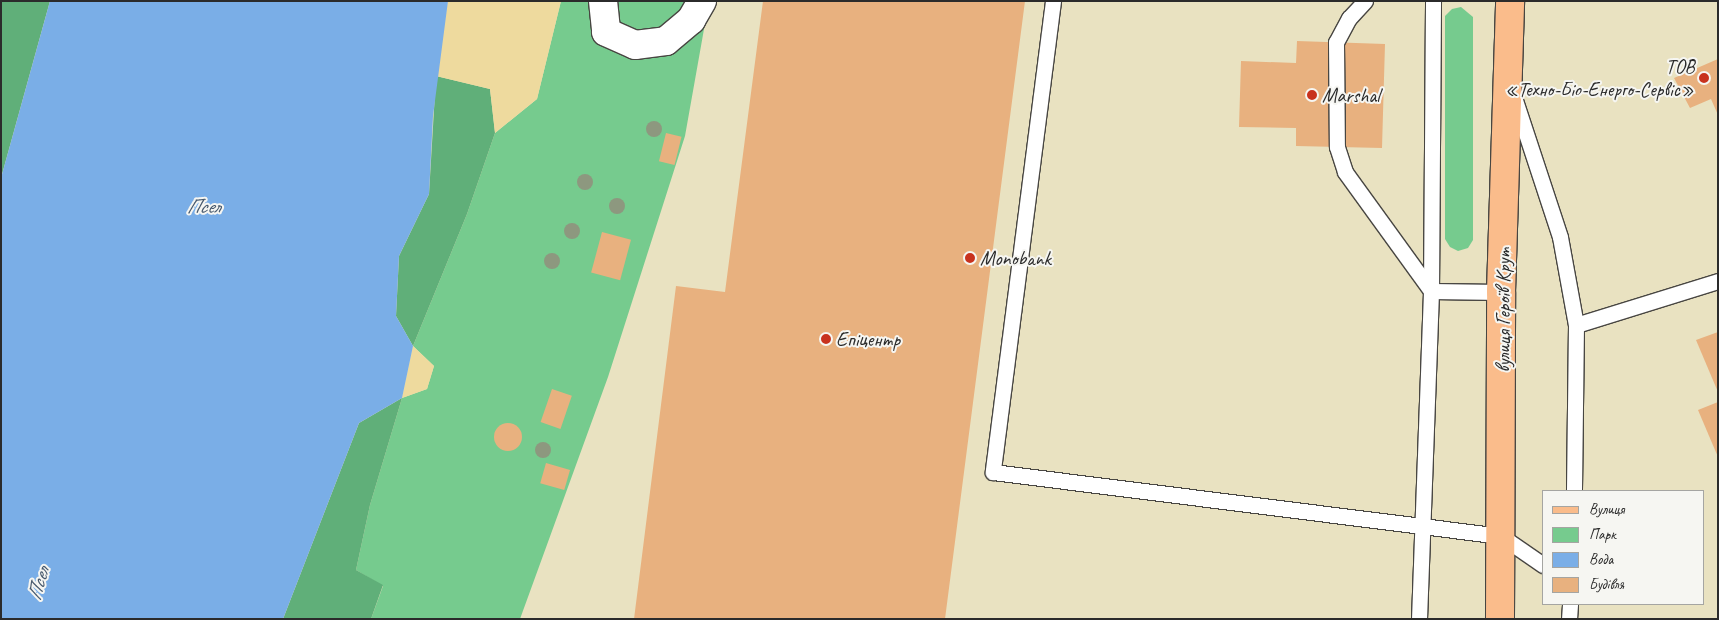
<!DOCTYPE html>
<html>
<head>
<meta charset="utf-8">
<style>
	body { margin:0 }
	#map { position:relative; width:1719px; height:620px; overflow:hidden; background:#e9e2c1; font-family:Caveat,sans-serif }
	div>[style] { position:absolute }
	.green>* { inset:0; background:#76cb8e }
	.forest>* { inset:0; background:#60af79 }
	.sand>* { inset:0; background:#eeda9e }
	.water>* { inset:0; background:#7aaee7 }
	.building>* { inset:0; background:#e8b17f; transform-origin:0 0 }
	.round { border-radius:50% }
	.roads { filter:drop-shadow(1px 0 #484642) drop-shadow(-1px 0 #484642) drop-shadow(0 1px #484642) drop-shadow(0 -1px #484642) }
	.lane>* { height:15px; margin:-7.5px; padding:0 7.5px; transform-origin:7.5px; border-radius:7.5px; background:#fff }
	.street>* { height:28px; margin:-14px; padding:0 14px; transform-origin:14px; border-radius:14px; background:#fff }
	.primary>* { height:28px; margin:-14px; padding:0 14px; transform-origin:14px; border-radius:14px; background:#fabc8b }
	.trees>* { width:16px; height:16px; margin:-8px; border-radius:50%; background:#8d987f }
	.dots>* { width:14px; height:14px; translate:-50% -50%; box-sizing:border-box; border:2px solid #f6f6f2; border-radius:50% }
	span { translate:-50% -50%; white-space:nowrap; text-align:center; line-height:1.15; -webkit-text-stroke:4px #f6f6f2; paint-order:stroke }
	.poi-label { font-size:20px; color:#2b2b2b }
	.right { translate:-100% -50%; text-align:right }
	.left { translate:0 -50%; text-align:left }
	.street-label { font-size:20px; color:#2b2b2b }
	.water-label { font-size:21px; color:#47596d; font-style:italic }
	.frame { position:absolute; inset:0; border:2px solid #2b2b2b; pointer-events:none }
	.legend { position:absolute; left:1542px; top:490px; width:162px; height:115px; box-sizing:border-box; background:#f6f6f2; border:1px solid #a5a5a2; margin:0; padding:6px 9px; list-style:none; font-size:15px; color:#2b2b2b }
	.legend li { display:flex; align-items:center; gap:10px; height:25px }
	.legend b { width:25px; border:1px solid #a5a5a2 }
</style>
</head>
<body>
<div id="map">
	<div class="green">
		<div style="clip-path:polygon(561px 1px,709px 1px,685px 136px,608px 377px,520px 619px,371px 619px,383px 586px,356px 570px,370px 505px,402px 398px,427px 389px,434px 366px,413px 346px,467px 214px,495px 133px,537px 99px)"></div>
		<div style="clip-path:polygon(1461px 7px,1473px 17px,1473px 240px,1468px 248px,1458px 251px,1450px 247px,1445px 239px,1445px 16px,1452px 9px)"></div>
	</div>
	<div class="forest">
		<div style="clip-path:polygon(1px 1px,50px 1px,1px 178px)"></div>
		<div style="clip-path:polygon(436px 76px,490px 89px,495px 133px,467px 214px,413px 346px,396px 316px,399px 256px,429px 194px)"></div>
		<div style="clip-path:polygon(402px 398px,370px 505px,356px 570px,383px 585px,371px 619px,283px 619px,359px 423px)"></div>
	</div>
	<div class="sand">
		<div style="clip-path:polygon(448px 1px,561px 1px,537px 99px,495px 133px,490px 89px,436px 76px)"></div>
		<div style="clip-path:polygon(413px 346px,434px 366px,427px 389px,402px 398px)"></div>
	</div>
	<div class="water">
		<div style="clip-path:polygon(50px 1px,448px 1px,433px 116px,429px 194px,399px 256px,396px 316px,413px 346px,402px 398px,359px 423px,283px 619px,1px 619px,1px 178px)"></div>
	</div>
	<div class="building">
		<div style="clip-path:polygon(763px 1px,1025px 1px,945px 619px,634px 619px,676px 286px,725px 292px)"></div>
		<div style="clip-path:polygon(1297px 41px,1385px 44px,1382px 148px,1296px 146px,1296px 128px,1239px 127px,1241px 61px,1296px 63px)"></div>
		<div style="clip-path:polygon(1718px 59px,1718px 115px,1711px 99px,1690px 108px,1674px 78px)"></div>
		<div style="left:666px;top:133px;width:16px;height:29px;rotate:14deg"></div>
		<div style="left:602px;top:232px;width:30px;height:42px;rotate:15deg"></div>
		<div style="clip-path:polygon(1718px 332px,1718px 392px,1696px 340px)"></div>
		<div style="left:552px;top:389px;width:21px;height:35px;rotate:19deg"></div>
		<div style="clip-path:polygon(1718px 402px,1718px 457px,1698px 410px)"></div>
		<div class="round" style="left:494px;top:423px;width:28px;height:28px"></div>
		<div style="left:546px;top:463px;width:25px;height:21px;rotate:16deg"></div>
	</div>
	<div class="roads">
		<div class="lane">
			<div style="left:1053px;top:1px;width:475px;rotate:97.3deg"></div>
			<div style="left:993px;top:472px;width:512px;rotate:7.18deg"></div>
			<div style="left:1501px;top:536px;width:51px;rotate:34.6deg"></div>
			<div style="left:1365px;top:1px;width:23px;rotate:133deg"></div>
			<div style="left:1349px;top:18px;width:27px;rotate:118deg"></div>
			<div style="left:1336px;top:42px;width:105px;rotate:89.5deg"></div>
			<div style="left:1337px;top:147px;width:26px;rotate:72deg"></div>
			<div style="left:1345px;top:172px;width:147px;rotate:54.1deg"></div>
			<div style="left:1514px;top:97px;width:147px;rotate:71.8deg"></div>
			<div style="left:1560px;top:237px;width:89px;rotate:79.7deg"></div>
			<div style="left:1576px;top:325px;width:166px;rotate:90.7deg"></div>
			<div style="left:1431px;top:291px;width:70px;rotate:0.8deg"></div>
			<div style="left:1576px;top:325px;width:149px;rotate:-17.2deg"></div>
			<div style="left:1419px;top:619px;width:328px;rotate:-87.9deg"></div>
			<div style="left:1431px;top:291px;width:290px;rotate:-89.6deg"></div>
			<div style="left:1569px;top:619px;width:15px;rotate:-86deg"></div>
		</div>
		<div class="street">
			<div style="left:603px;top:1px;width:31px;rotate:84deg"></div>
			<div style="left:606px;top:32px;width:32px;rotate:24deg"></div>
			<div style="left:635px;top:45px;width:31px;rotate:-7deg"></div>
			<div style="left:666px;top:41px;width:33px;rotate:-40deg"></div>
			<div style="left:691px;top:20px;width:22px;rotate:-60deg"></div>
		</div>
		<div class="primary">
			<div style="left:1500px;top:619px;width:327px;rotate:-89.8deg"></div>
			<div style="left:1501px;top:292px;width:291px;rotate:-88.2deg"></div>
		</div>
	</div>
	<div class="trees">
		<div style="left:654px;top:129px"></div>
		<div style="left:585px;top:182px"></div>
		<div style="left:617px;top:206px"></div>
		<div style="left:572px;top:231px"></div>
		<div style="left:552px;top:261px"></div>
		<div style="left:543px;top:450px"></div>
	</div>
	<div class="dots">
		<div style="left:1704px;top:78px;background:#c8321e"></div>
		<div style="left:1312px;top:95px;background:#c8321e"></div>
		<div style="left:970px;top:258px;background:#c8321e"></div>
		<div style="left:826px;top:339px;background:#c8321e"></div>
	</div>
	<div class="poi-label">
		<span class="right" style="left:1694px;top:78px">ТОВ<br>«Техно-Біо-Енерго-Сервіс»</span>
		<span class="left" style="left:1322px;top:95px">Marshal</span>
		<span class="left" style="left:980px;top:258px">Monobank</span>
		<span class="left" style="left:836px;top:339px">Епіцентр</span>
	</div>
	<div class="street-label">
		<span style="left:1503px;top:310px;rotate:-90deg">вулиця Героїв Крут</span>
	</div>
	<div class="water-label">
		<span style="left:203px;top:206px">Псел</span>
		<span style="left:38px;top:584px;rotate:-74deg">Псел</span>
	</div>
	<div class="frame"></div>
	<ul class="legend">
	<li><b style="height:6px;background:#fabc8b"></b>Вулиця</li>
	<li><b style="height:14px;background:#76cb8e"></b>Парк</li>
	<li><b style="height:14px;background:#7aaee7"></b>Вода</li>
	<li><b style="height:14px;background:#e8b17f"></b>Будівля</li>
	</ul>
</div>
</body>
</html>
